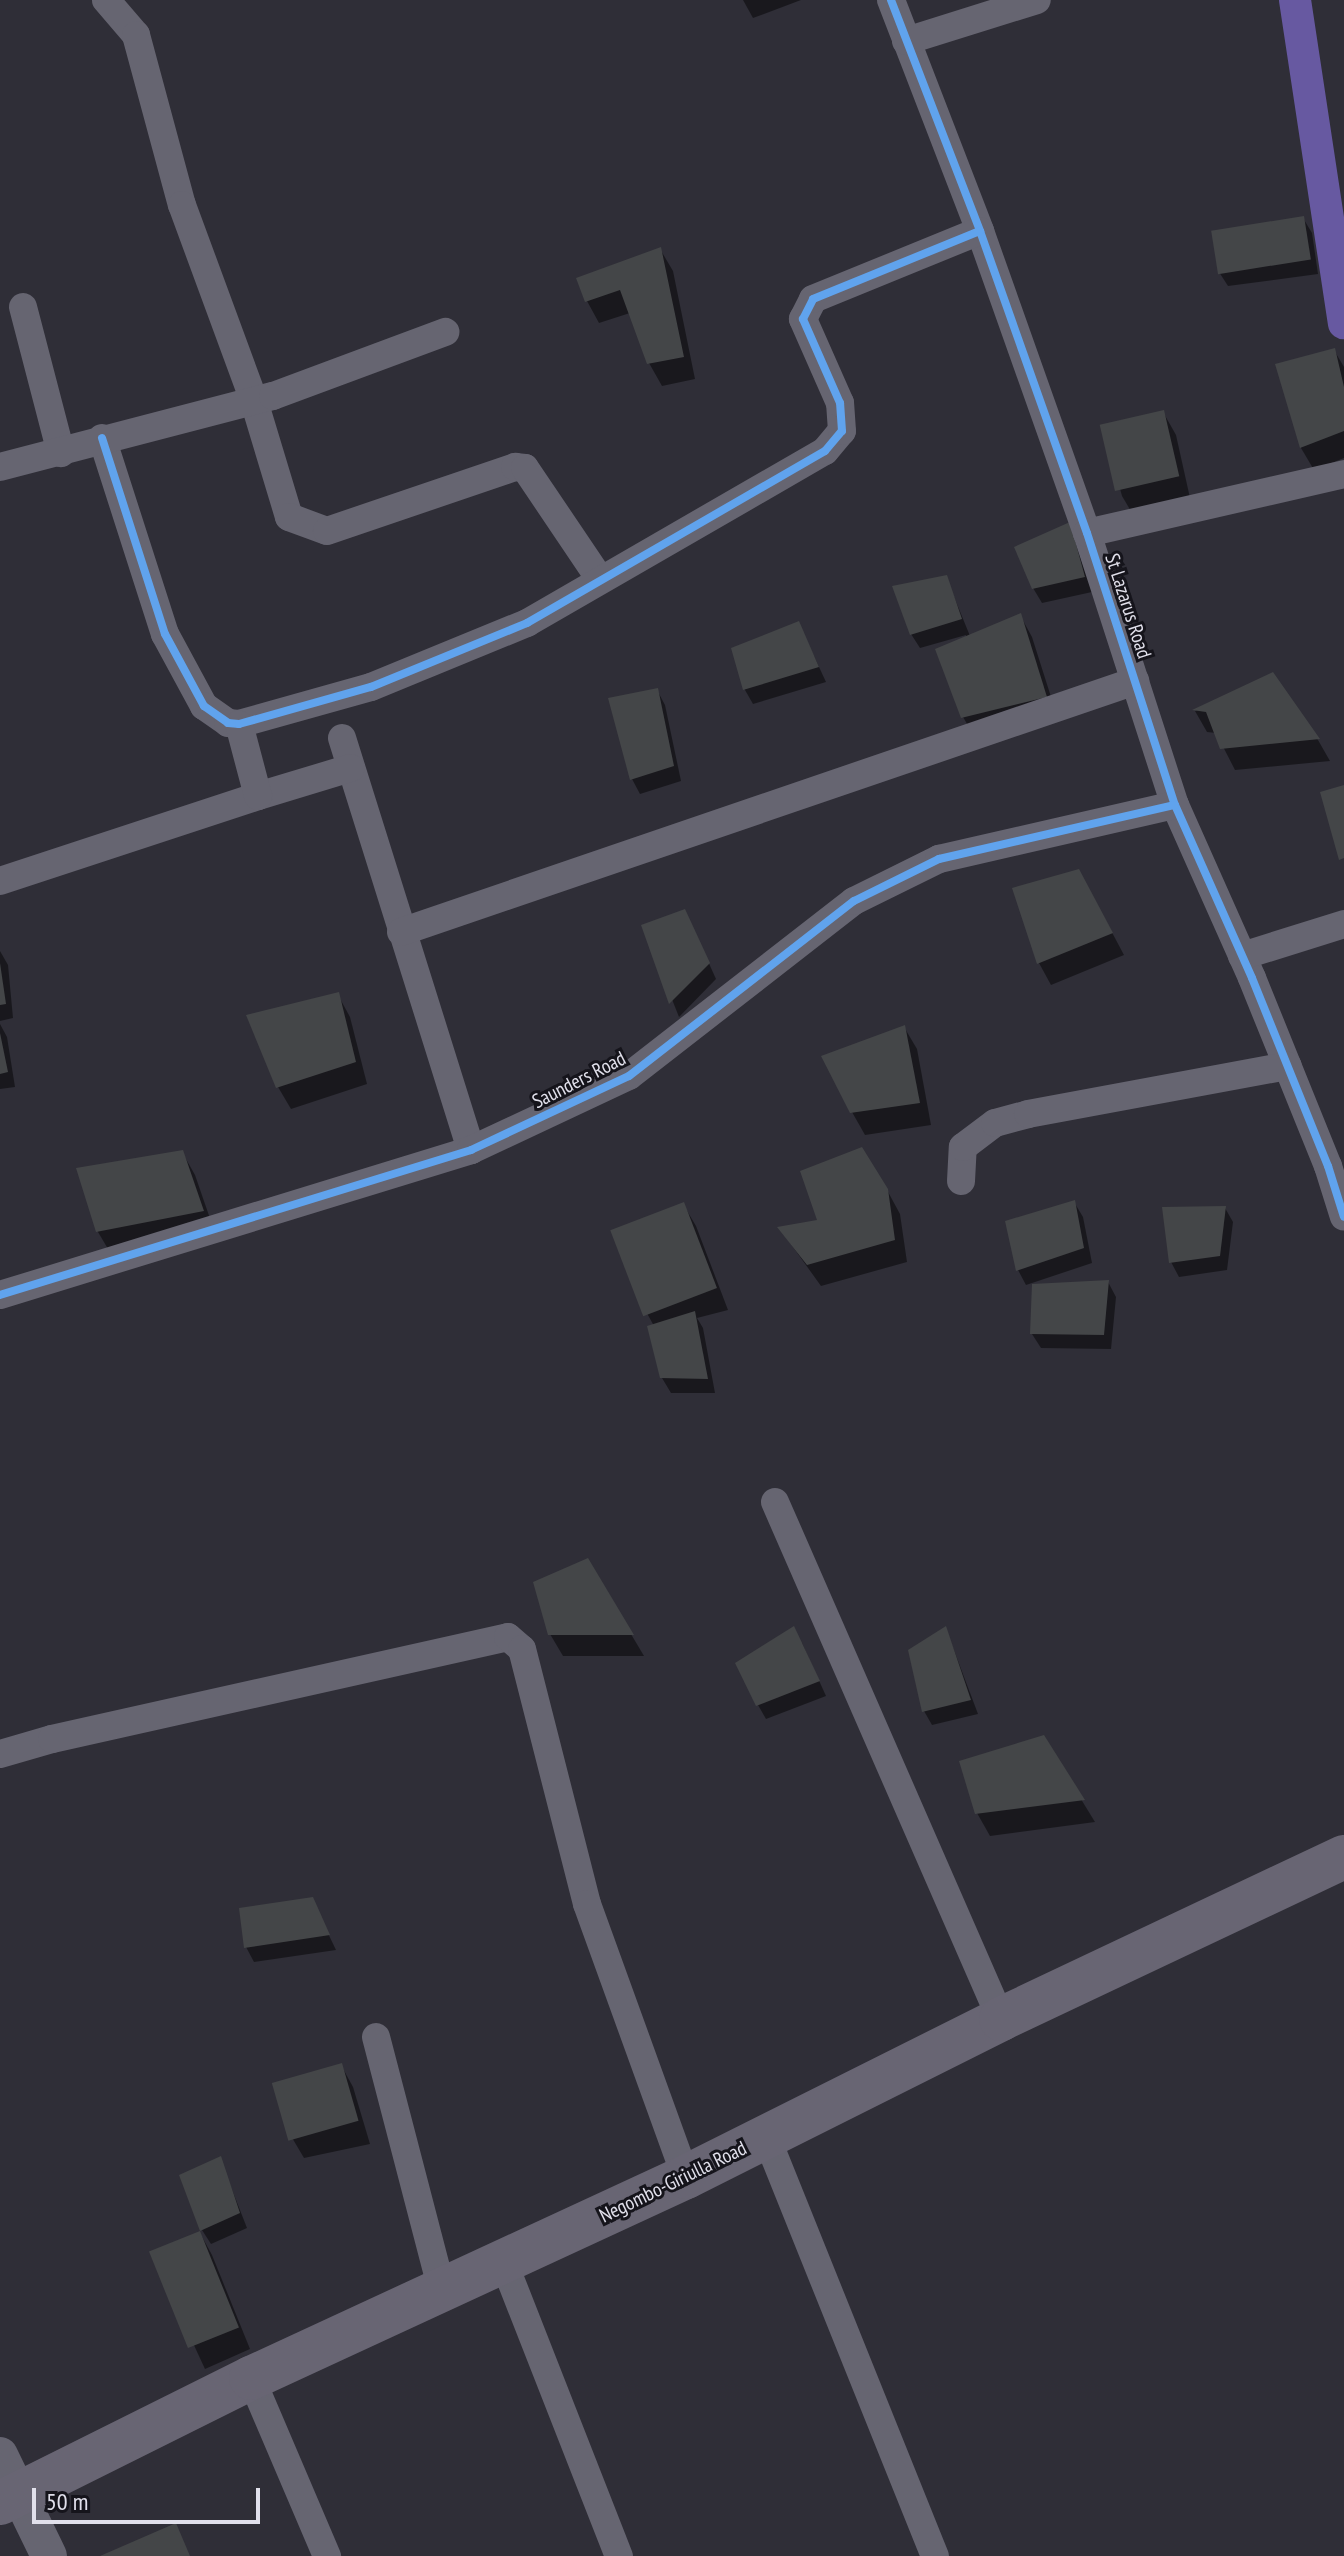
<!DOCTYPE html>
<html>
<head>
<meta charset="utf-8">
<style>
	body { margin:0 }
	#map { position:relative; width:1344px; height:2556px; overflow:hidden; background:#2f2e37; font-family:"PT Sans Narrow",sans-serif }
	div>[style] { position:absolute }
	.shadow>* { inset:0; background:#0007 }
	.canal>* { height:32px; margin:-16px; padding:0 16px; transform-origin:16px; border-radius:16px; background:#6759a1 }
	.building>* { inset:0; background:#444648; transform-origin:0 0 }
	.minor>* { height:28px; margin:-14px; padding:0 14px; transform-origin:14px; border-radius:14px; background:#666571 }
	.tertiary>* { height:36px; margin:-18px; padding:0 18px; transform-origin:18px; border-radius:18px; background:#666571 }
	.primary>* { height:44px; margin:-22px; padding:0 22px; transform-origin:22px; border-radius:22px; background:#686573 }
	.cycleway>* { height:8px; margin:-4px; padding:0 4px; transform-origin:4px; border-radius:4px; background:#60a3ed }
	span { translate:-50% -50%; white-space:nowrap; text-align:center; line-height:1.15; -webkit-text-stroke:6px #15141b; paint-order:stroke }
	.street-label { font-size:20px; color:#e1e0eb }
	.scale { position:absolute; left:32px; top:2488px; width:228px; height:36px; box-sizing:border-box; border:4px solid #e1e0eb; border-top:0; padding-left:10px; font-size:24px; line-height:28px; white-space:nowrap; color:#e1e0eb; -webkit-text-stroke:6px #15141b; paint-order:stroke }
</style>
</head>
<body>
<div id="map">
	<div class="shadow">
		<div style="clip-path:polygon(743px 0,801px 0,753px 18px)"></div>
		<div style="clip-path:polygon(1303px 218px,1312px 233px,1318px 274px,1228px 286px,1219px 272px)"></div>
		<div style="clip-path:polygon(660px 249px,673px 271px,695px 379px,662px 386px,649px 363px,630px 313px,599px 323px,587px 301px)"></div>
		<div style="clip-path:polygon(1334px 350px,1344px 367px,1344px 458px,1314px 470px,1301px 448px,1278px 366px)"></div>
		<div style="clip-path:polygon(1163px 412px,1176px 435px,1190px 498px,1135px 518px,1122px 496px,1103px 427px)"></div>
		<div style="clip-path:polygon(1070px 524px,1092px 592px,1042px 603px,1033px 588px)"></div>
		<div style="clip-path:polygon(946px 577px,970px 636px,1020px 615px,1032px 637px,1058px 719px,976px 739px,963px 717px,966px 635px,920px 648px,911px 634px)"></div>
		<div style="clip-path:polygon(799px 624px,826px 682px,753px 704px,745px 690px,733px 649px)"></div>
		<div style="clip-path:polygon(1273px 675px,1318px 740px,1330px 761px,1235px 770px,1216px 733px,1207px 732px,1195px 711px)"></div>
		<div style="clip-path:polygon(657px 690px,665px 705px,681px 781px,640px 794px,632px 779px)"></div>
		<div style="clip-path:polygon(1014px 890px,1091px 893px,1124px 955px,1051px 985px,1039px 963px)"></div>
		<div style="clip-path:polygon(643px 926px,692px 926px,716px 979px,679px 1017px)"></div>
		<div style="clip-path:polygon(0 951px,8px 965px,13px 1018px,0 1021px)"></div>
		<div style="clip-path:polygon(338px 995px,350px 1017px,367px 1084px,291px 1109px,278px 1087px)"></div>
		<div style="clip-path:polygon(0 1024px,7px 1037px,15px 1087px,0 1089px)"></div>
		<div style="clip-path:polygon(904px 1027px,917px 1049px,931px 1125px,865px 1135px,852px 1112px)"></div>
		<div style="clip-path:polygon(182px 1152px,195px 1175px,215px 1233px,111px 1254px,98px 1232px,79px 1169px)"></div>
		<div style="clip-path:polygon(887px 1190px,900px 1214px,907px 1262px,821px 1286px,780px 1229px,820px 1222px)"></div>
		<div style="clip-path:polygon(1074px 1202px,1083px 1217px,1092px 1263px,1026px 1285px,1018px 1270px,1007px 1223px)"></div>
		<div style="clip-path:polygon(683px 1204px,696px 1226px,728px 1310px,697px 1318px,703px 1328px,715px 1393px,671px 1393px,662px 1378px,654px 1326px,643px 1306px)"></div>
		<div style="clip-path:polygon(1225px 1208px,1233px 1222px,1227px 1270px,1179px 1277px,1171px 1262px)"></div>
		<div style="clip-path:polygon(1108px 1282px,1116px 1297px,1111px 1349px,1041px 1348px,1032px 1334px)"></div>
		<div style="clip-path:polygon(587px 1560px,644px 1656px,563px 1656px,550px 1634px)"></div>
		<div style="clip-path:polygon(946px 1629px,978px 1714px,932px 1725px,924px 1711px)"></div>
		<div style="clip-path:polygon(802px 1643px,826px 1696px,766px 1719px,758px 1705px)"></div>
		<div style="clip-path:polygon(1043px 1737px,1095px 1822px,990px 1836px,977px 1813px)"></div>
		<div style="clip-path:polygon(312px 1900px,336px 1950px,254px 1962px,246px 1947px)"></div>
		<div style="clip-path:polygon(341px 2065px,353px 2087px,370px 2144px,304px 2158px,291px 2136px)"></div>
		<div style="clip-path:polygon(220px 2159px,247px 2228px,211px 2244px,202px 2230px)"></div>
		<div style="clip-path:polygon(200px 2233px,212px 2255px,250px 2349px,205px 2369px,155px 2261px)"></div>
	</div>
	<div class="canal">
		<div style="left:1295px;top:0;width:327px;rotate:81.4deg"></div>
	</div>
	<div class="building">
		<div style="left:1304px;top:216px;width:44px;height:94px;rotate:81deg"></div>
		<div style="clip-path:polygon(661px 247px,684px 357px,647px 364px,620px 290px,585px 302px,576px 278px)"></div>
		<div style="clip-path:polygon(1335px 348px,1344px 387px,1344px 431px,1300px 448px,1275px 364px)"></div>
		<div style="left:1164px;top:410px;width:68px;height:66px;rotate:77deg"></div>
		<div style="clip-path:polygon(1070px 522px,1085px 577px,1032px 589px,1014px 547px)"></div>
		<div style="clip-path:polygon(947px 575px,962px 619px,910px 635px,892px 586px)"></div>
		<div style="clip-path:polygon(1021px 613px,1047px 697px,961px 718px,935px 649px)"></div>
		<div style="clip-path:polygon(799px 621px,819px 667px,743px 690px,731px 648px)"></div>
		<div style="clip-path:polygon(1273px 672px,1320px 739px,1220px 749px,1206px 712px,1192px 710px)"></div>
		<div style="clip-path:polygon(658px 688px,674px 766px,630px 780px,608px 698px)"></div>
		<div style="clip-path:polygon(1344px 785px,1344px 858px,1339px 860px,1320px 792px)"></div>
		<div style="clip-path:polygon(1079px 869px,1113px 933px,1037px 964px,1012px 888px)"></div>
		<div style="clip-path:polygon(685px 909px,710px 963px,669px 1004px,641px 925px)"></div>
		<div style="clip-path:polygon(0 963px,6px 1004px,0 1005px)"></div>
		<div style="clip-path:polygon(339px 992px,356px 1062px,276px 1088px,246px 1015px)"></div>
		<div style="clip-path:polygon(905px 1025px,920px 1103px,850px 1113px,821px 1056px)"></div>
		<div style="clip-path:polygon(0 1033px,8px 1072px,0 1074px)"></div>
		<div style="clip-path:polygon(862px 1147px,888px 1189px,895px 1240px,807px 1265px,777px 1227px,817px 1220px,800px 1171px)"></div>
		<div style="clip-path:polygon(183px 1150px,204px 1211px,96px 1232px,76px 1168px)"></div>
		<div style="clip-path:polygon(1075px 1200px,1084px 1248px,1016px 1271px,1005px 1221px)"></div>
		<div style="left:684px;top:1202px;width:92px;height:79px;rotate:69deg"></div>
		<div style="clip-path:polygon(1226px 1206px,1220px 1256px,1169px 1263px,1162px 1207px)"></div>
		<div style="clip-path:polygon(1109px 1280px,1104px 1335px,1030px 1334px,1032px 1284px)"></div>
		<div style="clip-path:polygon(695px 1311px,708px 1379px,660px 1378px,647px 1326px)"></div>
		<div style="clip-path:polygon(588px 1558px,634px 1635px,548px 1635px,533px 1582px)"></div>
		<div style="clip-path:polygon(794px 1626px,820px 1681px,756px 1706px,735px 1663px)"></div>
		<div style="clip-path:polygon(946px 1626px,971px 1700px,922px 1712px,908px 1650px)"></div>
		<div style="clip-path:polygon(1044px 1735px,1085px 1800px,975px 1814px,959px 1761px)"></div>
		<div style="clip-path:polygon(313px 1897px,330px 1935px,244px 1948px,239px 1908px)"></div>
		<div style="left:342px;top:2063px;width:60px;height:73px;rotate:74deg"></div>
		<div style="clip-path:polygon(221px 2156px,240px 2213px,200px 2231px,179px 2175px)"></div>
		<div style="left:200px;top:2231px;width:104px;height:55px;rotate:68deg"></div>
		<div style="clip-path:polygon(176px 2523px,190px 2556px,100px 2556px)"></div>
	</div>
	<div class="minor">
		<div style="left:106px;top:0;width:46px;rotate:49.4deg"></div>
		<div style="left:136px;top:35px;width:176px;rotate:74.9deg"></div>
		<div style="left:182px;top:205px;width:209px;rotate:69.8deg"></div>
		<div style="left:254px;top:401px;width:121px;rotate:73.2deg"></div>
		<div style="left:289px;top:517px;width:40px;rotate:20.2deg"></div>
		<div style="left:327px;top:531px;width:199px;rotate:-18.8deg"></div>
		<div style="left:515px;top:467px;width:10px;rotate:6deg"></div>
		<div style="left:525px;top:468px;width:134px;rotate:56deg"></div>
		<div style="left:891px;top:0;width:248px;rotate:68.9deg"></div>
		<div style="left:980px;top:231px;width:320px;rotate:70.5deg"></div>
		<div style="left:1087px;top:533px;width:286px;rotate:72.1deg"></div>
		<div style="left:1175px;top:805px;width:189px;rotate:66deg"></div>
		<div style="left:1252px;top:978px;width:203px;rotate:68deg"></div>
		<div style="left:1328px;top:1166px;width:53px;rotate:72.6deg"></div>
		<div style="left:906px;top:41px;width:137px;rotate:-17.4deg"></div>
		<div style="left:23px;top:307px;width:151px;rotate:75.4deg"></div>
		<div style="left:102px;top:438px;width:206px;rotate:72.2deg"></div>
		<div style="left:165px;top:634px;width:82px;rotate:61.6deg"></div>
		<div style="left:204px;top:706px;width:29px;rotate:35deg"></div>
		<div style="left:228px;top:723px;width:11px;rotate:5deg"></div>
		<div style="left:239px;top:724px;width:137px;rotate:-15.7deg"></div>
		<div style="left:371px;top:687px;width:169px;rotate:-22.3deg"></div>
		<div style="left:527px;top:623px;width:344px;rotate:-30deg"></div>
		<div style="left:825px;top:451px;width:26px;rotate:-50deg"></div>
		<div style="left:842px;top:431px;width:28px;rotate:-94deg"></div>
		<div style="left:840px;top:403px;width:92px;rotate:-113.8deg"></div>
		<div style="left:803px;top:319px;width:22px;rotate:-63deg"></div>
		<div style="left:813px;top:299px;width:180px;rotate:-22.2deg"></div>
		<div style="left:0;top:467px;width:282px;rotate:-14.6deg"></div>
		<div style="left:273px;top:396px;width:184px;rotate:-20.4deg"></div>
		<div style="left:1087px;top:533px;width:264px;rotate:-12.9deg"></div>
		<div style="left:342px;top:738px;width:432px;rotate:72.6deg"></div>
		<div style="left:258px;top:796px;width:97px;rotate:-16.8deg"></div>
		<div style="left:0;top:881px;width:272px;rotate:-18.2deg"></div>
		<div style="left:258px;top:796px;width:74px;rotate:-104.8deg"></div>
		<div style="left:401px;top:932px;width:776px;rotate:-18.88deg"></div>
		<div style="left:1242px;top:956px;width:107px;rotate:-17.4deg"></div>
		<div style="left:961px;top:1181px;width:34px;rotate:-87deg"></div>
		<div style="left:963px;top:1147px;width:40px;rotate:-37deg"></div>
		<div style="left:995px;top:1123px;width:34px;rotate:-15deg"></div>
		<div style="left:1028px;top:1114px;width:264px;rotate:-10.5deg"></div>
		<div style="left:0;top:1295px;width:493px;rotate:-17.1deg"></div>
		<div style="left:471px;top:1150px;width:174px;rotate:-25.1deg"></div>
		<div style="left:629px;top:1076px;width:285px;rotate:-37.9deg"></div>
		<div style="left:854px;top:901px;width:95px;rotate:-26.3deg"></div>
		<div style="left:939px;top:859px;width:242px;rotate:-12.9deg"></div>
		<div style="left:775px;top:1502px;width:564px;rotate:66.39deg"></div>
		<div style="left:0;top:1754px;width:54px;rotate:-16.1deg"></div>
		<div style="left:52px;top:1739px;width:467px;rotate:-12.6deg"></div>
		<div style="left:508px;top:1637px;width:18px;rotate:41deg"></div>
		<div style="left:522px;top:1649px;width:263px;rotate:75.7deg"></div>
		<div style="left:587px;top:1904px;width:290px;rotate:70.1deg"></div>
		<div style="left:376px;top:2037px;width:262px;rotate:75.4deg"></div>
		<div style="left:766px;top:2136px;width:453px;rotate:68.1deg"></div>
		<div style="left:504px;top:2263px;width:315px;rotate:68.6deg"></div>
		<div style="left:251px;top:2378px;width:194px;rotate:66.9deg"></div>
	</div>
	<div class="tertiary">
		<div style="left:0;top:2455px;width:112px;rotate:64.1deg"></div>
	</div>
	<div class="primary">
		<div style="left:0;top:2503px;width:280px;rotate:-26.5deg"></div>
		<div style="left:251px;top:2378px;width:479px;rotate:-24.8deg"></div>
		<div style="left:686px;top:2177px;width:352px;rotate:-26.6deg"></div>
		<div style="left:1001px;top:2019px;width:379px;rotate:-25.3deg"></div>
	</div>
	<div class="cycleway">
		<div style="left:891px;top:0;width:248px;rotate:68.9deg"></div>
		<div style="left:980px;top:231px;width:320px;rotate:70.5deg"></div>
		<div style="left:1087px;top:533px;width:286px;rotate:72.1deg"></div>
		<div style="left:1175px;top:805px;width:189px;rotate:66deg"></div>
		<div style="left:1252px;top:978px;width:203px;rotate:68deg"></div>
		<div style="left:1328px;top:1166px;width:53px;rotate:72.6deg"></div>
		<div style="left:102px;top:438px;width:206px;rotate:72.2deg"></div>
		<div style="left:165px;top:634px;width:82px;rotate:61.6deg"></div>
		<div style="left:204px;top:706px;width:29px;rotate:35deg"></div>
		<div style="left:228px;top:723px;width:11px;rotate:5deg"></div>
		<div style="left:239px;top:724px;width:137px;rotate:-15.7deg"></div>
		<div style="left:371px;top:687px;width:169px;rotate:-22.3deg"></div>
		<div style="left:527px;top:623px;width:344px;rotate:-30deg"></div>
		<div style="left:825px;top:451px;width:26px;rotate:-50deg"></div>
		<div style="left:842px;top:431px;width:28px;rotate:-94deg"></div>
		<div style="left:840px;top:403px;width:92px;rotate:-113.8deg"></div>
		<div style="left:803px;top:319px;width:22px;rotate:-63deg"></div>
		<div style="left:813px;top:299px;width:180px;rotate:-22.2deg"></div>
		<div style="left:0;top:1295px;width:493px;rotate:-17.1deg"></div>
		<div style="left:471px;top:1150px;width:174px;rotate:-25.1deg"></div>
		<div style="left:629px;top:1076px;width:285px;rotate:-37.9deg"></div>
		<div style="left:854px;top:901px;width:95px;rotate:-26.3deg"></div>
		<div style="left:939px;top:859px;width:242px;rotate:-12.9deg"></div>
	</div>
	<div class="street-label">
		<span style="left:1128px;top:606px;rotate:72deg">St Lazarus Road</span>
		<span style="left:579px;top:1080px;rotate:-27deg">Saunders Road</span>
		<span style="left:673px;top:2182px;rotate:-26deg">Negombo-Giriulla Road</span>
	</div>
	<div class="scale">50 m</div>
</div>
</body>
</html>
